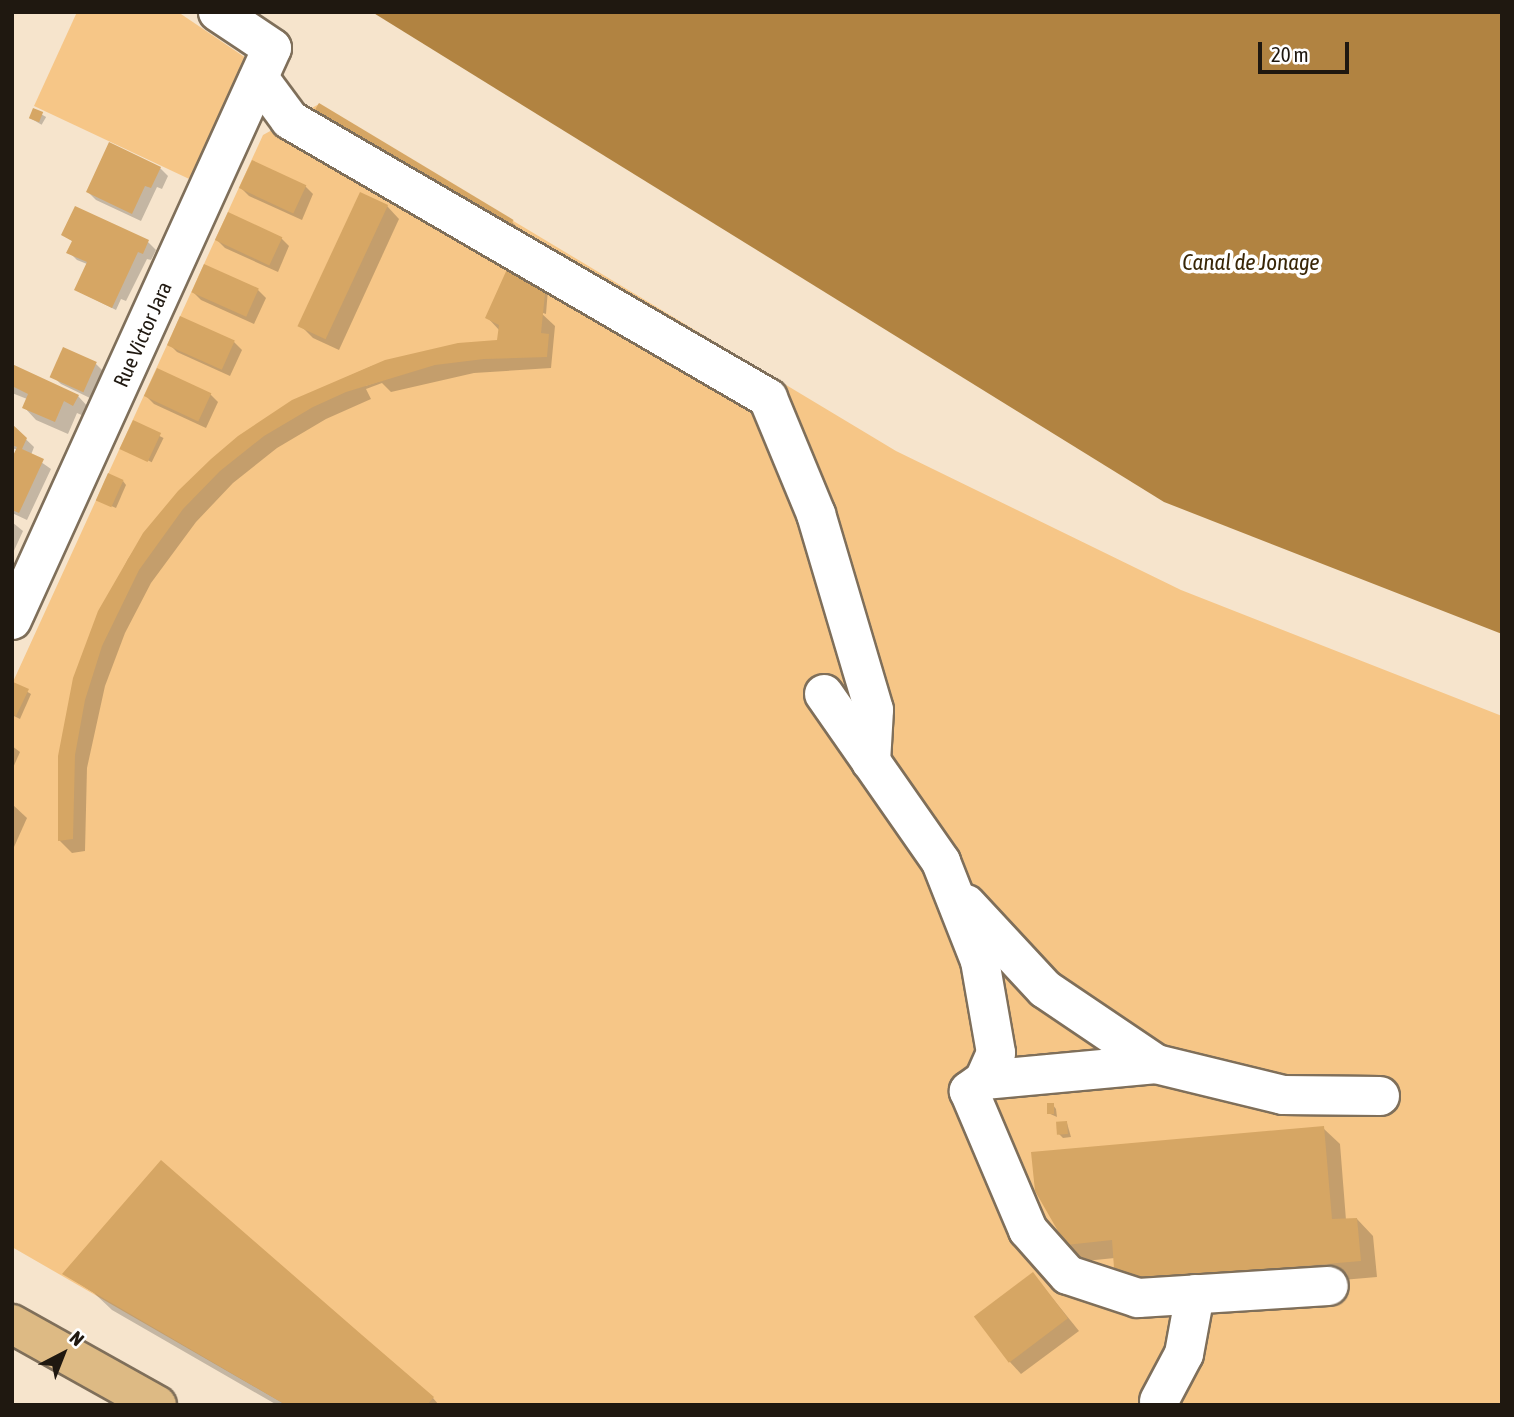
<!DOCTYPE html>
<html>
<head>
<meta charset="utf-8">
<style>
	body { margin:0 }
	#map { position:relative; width:1514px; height:1417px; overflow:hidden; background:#f6e4cc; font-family:"Asap Condensed",sans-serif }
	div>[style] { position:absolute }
	.green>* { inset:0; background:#f6c687 }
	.water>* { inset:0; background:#b18341 }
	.shadow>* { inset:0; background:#0003; transform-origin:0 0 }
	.building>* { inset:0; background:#d6a664; transform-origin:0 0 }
	.roads { filter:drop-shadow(2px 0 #7f6f5a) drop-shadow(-2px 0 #7f6f5a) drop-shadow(0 2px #7f6f5a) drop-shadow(0 -2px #7f6f5a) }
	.minor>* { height:38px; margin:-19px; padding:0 19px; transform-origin:19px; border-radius:19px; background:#fff }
	.major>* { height:38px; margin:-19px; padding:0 19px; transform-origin:19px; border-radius:19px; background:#ddba84 }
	span { translate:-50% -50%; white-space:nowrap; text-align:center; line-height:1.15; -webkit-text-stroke:7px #fff; paint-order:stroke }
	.street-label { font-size:21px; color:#1f1810 }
	.water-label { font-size:23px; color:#392607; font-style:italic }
	.frame { position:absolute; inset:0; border:14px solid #1f1810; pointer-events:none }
	.north { position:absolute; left:28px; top:1319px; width:70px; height:70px; -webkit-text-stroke:5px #fff; paint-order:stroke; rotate:42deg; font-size:19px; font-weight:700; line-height:28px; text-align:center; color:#1f1810 }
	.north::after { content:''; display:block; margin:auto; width:24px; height:32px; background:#1f1810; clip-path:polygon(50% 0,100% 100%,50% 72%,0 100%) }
	.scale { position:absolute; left:1258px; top:42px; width:91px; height:32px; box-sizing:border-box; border:4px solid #1f1810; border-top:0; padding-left:9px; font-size:21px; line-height:24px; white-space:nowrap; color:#1f1810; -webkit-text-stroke:5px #fff; paint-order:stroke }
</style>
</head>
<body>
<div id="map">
	<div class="green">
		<div style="clip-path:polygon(77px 12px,178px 12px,258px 66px,202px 185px,34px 106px)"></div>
		<div style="clip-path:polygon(319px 104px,896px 451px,1181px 590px,1502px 716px,1502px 1405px,286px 1405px,12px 1247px,12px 684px,263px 135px)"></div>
	</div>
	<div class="water">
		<div style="clip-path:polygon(372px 12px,1502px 12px,1502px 634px,1164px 502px)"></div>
	</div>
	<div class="shadow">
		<div style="left:34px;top:110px;width:14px;height:9px;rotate:30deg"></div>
		<div style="clip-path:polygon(366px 153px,512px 222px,520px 230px,513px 241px)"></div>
		<div style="clip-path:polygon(160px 168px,168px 176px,162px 189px,157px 187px,141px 221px,96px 200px,88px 192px)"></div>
		<div style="clip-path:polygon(305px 186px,313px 194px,302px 220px,249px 196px,241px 188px)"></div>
		<div style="clip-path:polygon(387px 206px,399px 219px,339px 350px,313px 338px,300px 325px)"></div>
		<div style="clip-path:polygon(63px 235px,148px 242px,156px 250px,151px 260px,147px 259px,126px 301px,121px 299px,116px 310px,76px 290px,87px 264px,77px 260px,69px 252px,74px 242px)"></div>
		<div style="clip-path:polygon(281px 238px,289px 246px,278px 272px,225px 248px,217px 240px)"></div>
		<div style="clip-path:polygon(evenodd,548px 289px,546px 314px,540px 312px,555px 326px,551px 368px,474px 373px,391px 392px,382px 383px,366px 389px,371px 399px,326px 419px,277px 448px,233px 483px,196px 522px,151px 583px,125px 633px,105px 686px,87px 768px,85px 851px,72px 853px,59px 840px,89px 637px,128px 559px,145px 534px,293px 401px,372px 366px,499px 342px,500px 331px,487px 317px,548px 289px,386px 379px,365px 386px,363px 384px,386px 379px)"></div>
		<div style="clip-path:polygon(258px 290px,266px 298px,254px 324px,201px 300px,193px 292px)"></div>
		<div style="clip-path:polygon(234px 342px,242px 350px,230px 376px,177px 352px,169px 344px)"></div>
		<div style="clip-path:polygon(96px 364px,104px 372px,92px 399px,61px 384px,52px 376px)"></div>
		<div style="clip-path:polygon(12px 366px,78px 396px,90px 409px,86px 417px,77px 413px,68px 434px,36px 420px,24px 407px,27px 399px,12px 393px)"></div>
		<div style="clip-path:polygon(210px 394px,218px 402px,206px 428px,154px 404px,146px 396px)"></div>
		<div style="left:133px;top:423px;width:34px;height:27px;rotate:26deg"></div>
		<div style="clip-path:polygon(12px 426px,34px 447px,31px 455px,51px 469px,27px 520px,12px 513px,12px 462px,18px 450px,12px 448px)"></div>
		<div style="clip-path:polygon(123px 481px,126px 485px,116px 508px,100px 501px)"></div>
		<div style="clip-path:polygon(12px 522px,23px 531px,12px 555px)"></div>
		<div style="clip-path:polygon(14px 684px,31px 694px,20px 719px,12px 715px)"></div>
		<div style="clip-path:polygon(12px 746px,20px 752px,12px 770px)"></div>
		<div style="clip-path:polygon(12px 804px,27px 818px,14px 847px,12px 845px)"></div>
		<div style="clip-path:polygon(1053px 1105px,1056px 1109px,1057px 1117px,1048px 1113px)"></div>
		<div style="clip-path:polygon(1067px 1123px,1071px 1137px,1063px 1138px,1059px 1134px)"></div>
		<div style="clip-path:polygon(1323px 1128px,1340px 1144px,1346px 1220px,1357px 1219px,1373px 1236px,1377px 1277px,1144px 1297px,1115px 1258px,1085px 1261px,1068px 1244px)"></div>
		<div style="clip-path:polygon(64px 1274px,433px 1398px,439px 1405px,277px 1405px,112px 1310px,94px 1293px)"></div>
		<div style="clip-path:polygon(1033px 1274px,1079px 1331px,1021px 1374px,1009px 1361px)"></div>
	</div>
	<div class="building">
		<div style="left:319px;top:103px;width:227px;height:20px;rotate:31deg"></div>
		<div style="left:33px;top:108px;width:11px;height:11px;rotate:22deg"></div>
		<div style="clip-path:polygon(109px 142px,161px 167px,151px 188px,145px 186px,132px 214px,86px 192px)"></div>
		<div style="left:252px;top:160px;width:60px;height:31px;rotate:25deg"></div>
		<div style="left:360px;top:192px;width:31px;height:148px;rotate:25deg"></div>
		<div style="clip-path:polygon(75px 206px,149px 240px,143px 254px,138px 252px,112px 308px,74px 290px,87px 262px,66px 253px,72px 241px,61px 235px)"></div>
		<div style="left:228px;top:212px;width:60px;height:31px;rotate:25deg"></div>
		<div style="left:204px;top:264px;width:60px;height:31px;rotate:24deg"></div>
		<div style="clip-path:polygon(508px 267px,546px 284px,541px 333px,549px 334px,547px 357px,484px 359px,435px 365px,346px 392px,313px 407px,264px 436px,220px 471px,183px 509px,139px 570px,102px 646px,85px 700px,75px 755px,73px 839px,58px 841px,58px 756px,73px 678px,98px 611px,143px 533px,178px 491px,211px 459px,238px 436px,292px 400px,385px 360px,458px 343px,497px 340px,499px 325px,485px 318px)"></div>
		<div style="left:180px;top:316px;width:60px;height:32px;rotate:24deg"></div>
		<div style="left:63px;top:347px;width:37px;height:33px;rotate:24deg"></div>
		<div style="clip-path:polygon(12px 364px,79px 395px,73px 406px,64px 401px,55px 422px,22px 408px,28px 394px,12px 386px)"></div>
		<div style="left:157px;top:368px;width:60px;height:31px;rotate:25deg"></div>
		<div style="left:133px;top:420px;width:31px;height:32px;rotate:25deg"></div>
		<div style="clip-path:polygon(12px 424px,27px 438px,22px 449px,44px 459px,19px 513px,12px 510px,12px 458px,17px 447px,12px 445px)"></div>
		<div style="left:108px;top:473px;width:17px;height:30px;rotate:24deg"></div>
		<div style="clip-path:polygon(13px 682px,29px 689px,16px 716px,12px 715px)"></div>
		<div style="left:1047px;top:1103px;width:7px;height:11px"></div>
		<div style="left:1067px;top:1121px;width:13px;height:11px;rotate:86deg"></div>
		<div style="clip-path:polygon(1324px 1126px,1332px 1219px,1357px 1218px,1361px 1261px,1125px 1281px,1114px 1268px,1112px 1240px,1066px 1245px,1035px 1191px,1031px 1152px)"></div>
		<div style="clip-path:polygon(161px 1160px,362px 1335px,434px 1397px,427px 1405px,286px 1405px,62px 1274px)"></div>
		<div style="left:1033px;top:1272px;width:58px;height:74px;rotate:53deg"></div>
	</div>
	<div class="roads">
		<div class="minor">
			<div style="left:259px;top:78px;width:52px;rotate:53.6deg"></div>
			<div style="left:290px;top:120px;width:553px;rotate:30.18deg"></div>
			<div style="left:768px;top:398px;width:126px;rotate:67.5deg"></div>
			<div style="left:816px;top:514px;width:204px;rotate:73.5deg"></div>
			<div style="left:874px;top:710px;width:52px;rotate:93.3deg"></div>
			<div style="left:12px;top:620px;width:628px;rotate:-65.56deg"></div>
			<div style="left:272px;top:48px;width:65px;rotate:-146.3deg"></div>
			<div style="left:824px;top:694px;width:205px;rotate:55.1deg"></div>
			<div style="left:941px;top:862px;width:106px;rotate:68.5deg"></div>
			<div style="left:980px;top:961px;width:93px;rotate:80.1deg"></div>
			<div style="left:996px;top:1053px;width:30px;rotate:114deg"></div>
			<div style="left:984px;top:1080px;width:19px;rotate:144deg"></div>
			<div style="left:969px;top:1091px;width:151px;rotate:67deg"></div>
			<div style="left:1028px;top:1230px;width:60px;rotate:48.4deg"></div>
			<div style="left:1068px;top:1275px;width:74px;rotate:18.2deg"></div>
			<div style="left:1138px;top:1298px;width:191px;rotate:-3.6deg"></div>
			<div style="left:966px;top:904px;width:116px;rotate:47.1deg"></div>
			<div style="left:1045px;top:989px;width:134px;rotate:34deg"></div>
			<div style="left:984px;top:1080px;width:173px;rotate:-5.3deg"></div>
			<div style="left:1156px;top:1064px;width:131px;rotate:13.7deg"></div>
			<div style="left:1283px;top:1095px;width:97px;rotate:0.6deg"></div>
			<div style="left:1159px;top:1401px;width:53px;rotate:-62deg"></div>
			<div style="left:1184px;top:1354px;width:61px;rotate:-79.6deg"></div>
		</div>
		<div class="major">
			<div style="left:12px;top:1324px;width:166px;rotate:29.2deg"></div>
		</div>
	</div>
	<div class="street-label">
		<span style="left:142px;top:334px;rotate:-66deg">Rue Victor Jara</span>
	</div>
	<div class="water-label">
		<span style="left:1251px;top:262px">Canal de Jonage</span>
	</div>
	<div class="frame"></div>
	<div class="north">N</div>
	<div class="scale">20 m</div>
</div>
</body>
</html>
